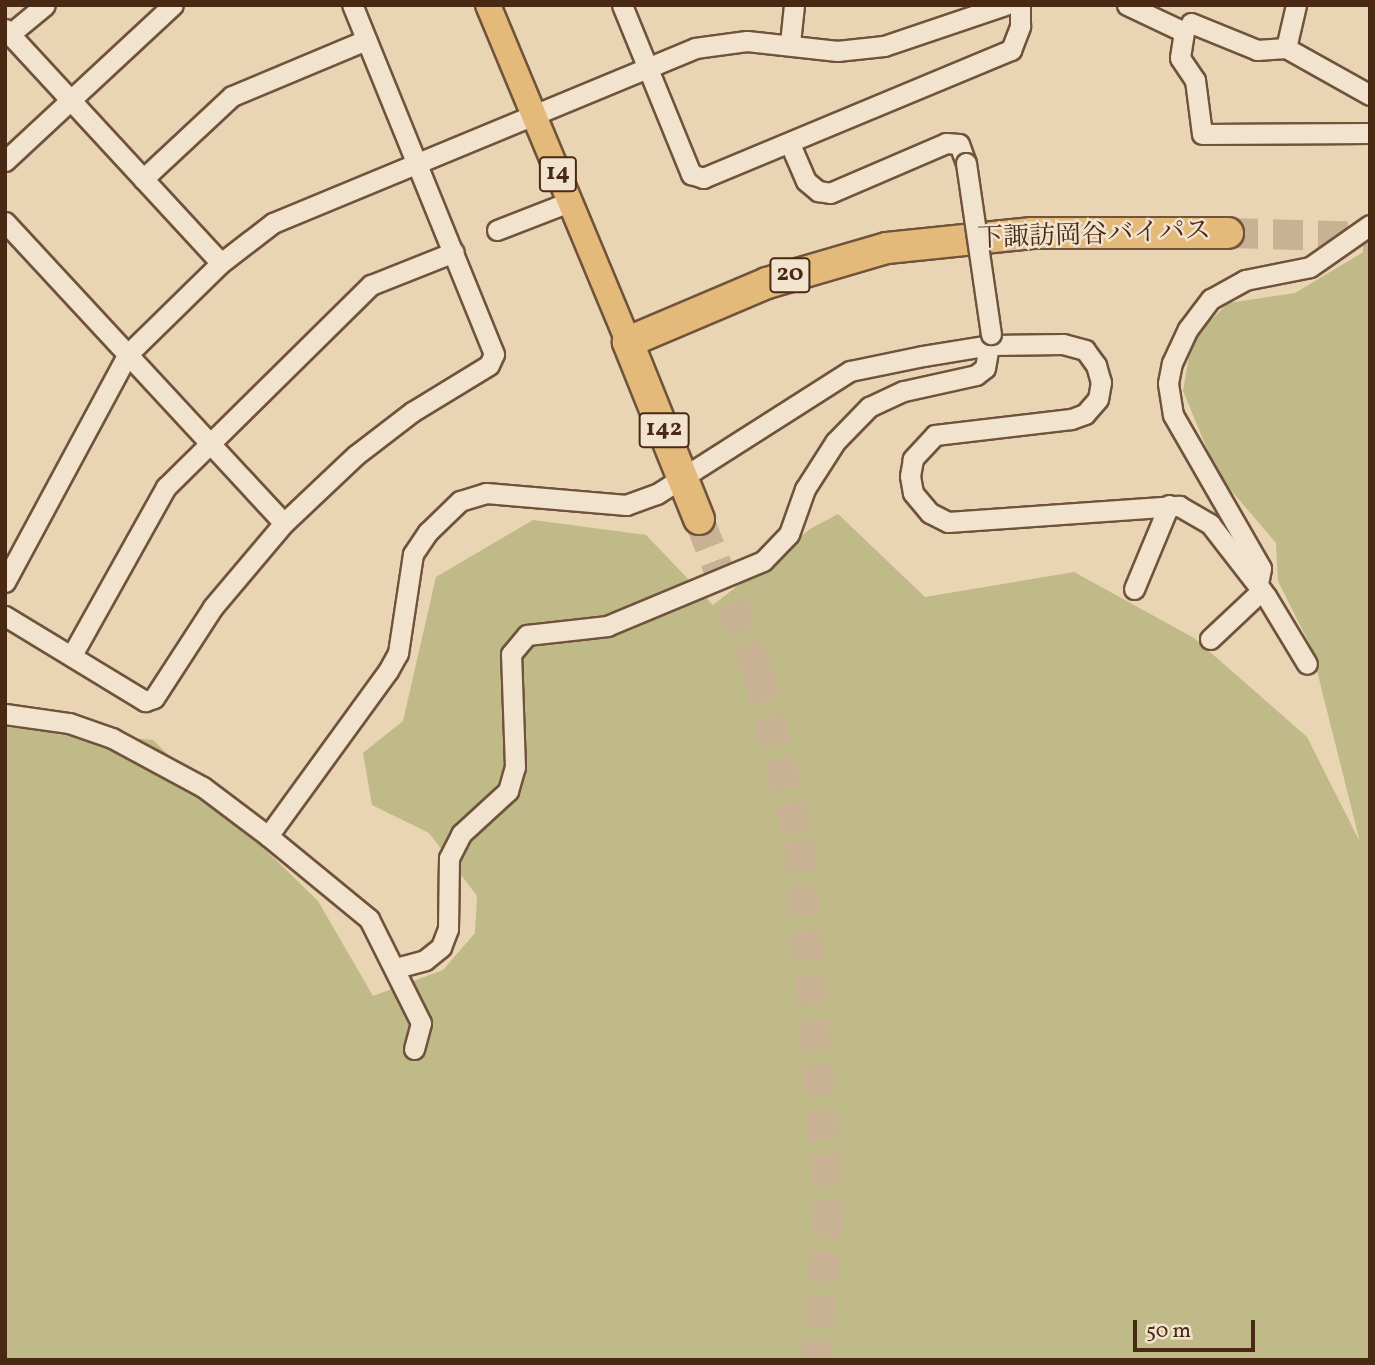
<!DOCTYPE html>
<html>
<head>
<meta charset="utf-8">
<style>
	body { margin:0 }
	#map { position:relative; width:1375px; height:1365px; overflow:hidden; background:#e9d4b4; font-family:Vollkorn,"Noto Serif JP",serif }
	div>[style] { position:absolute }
	.green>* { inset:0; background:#bfba87 }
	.highway-tunnel>* { height:30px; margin-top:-15px; transform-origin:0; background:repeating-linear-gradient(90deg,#c9b294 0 30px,transparent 0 45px) }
	.roads { filter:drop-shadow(2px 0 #71533c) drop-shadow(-2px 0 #71533c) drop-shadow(0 2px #71533c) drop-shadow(0 -2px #71533c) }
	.minor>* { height:19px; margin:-9.5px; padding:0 9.5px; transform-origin:9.5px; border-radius:9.5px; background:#f1e3ce }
	.major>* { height:24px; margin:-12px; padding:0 12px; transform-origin:12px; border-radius:12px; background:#e4ba7a }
	.highway>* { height:30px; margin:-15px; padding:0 15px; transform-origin:15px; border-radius:15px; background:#e4ba7a }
	.bridges { filter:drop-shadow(2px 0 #71533c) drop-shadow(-2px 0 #71533c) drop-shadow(0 2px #71533c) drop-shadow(0 -2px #71533c) }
	.minor-bridge>* { height:19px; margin:-9.5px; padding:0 9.5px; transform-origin:9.5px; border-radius:9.5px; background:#f1e3ce }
	span { translate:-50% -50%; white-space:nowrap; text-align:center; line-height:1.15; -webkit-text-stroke:5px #f1e3ce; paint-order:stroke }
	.shield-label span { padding:2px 5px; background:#f1e3ce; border:2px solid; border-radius:5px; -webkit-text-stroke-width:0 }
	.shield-label { font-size:24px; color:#492814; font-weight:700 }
	.street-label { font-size:26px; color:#492814 }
	.frame { position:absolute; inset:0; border:7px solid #492814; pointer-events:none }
	.scale { position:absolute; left:1133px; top:1320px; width:122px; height:32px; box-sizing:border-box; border:4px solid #492814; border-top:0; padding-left:9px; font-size:21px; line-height:24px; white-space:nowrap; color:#492814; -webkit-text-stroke:5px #f1e3ce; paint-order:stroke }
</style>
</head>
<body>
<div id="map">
	<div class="green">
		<div style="clip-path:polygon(1370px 248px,1370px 1360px,5px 1360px,5px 727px,153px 740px,318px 901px,373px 996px,443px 970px,475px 933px,477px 896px,429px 833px,372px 805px,363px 753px,403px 721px,436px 577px,533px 520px,646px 535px,713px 605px,810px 529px,838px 514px,925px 597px,1074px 572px,1194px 638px,1307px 737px,1360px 842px,1311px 647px,1278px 581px,1276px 543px,1218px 475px,1183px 391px,1192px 339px,1228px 303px,1295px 293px)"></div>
	</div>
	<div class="highway-tunnel">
		<div style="left:1228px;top:233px;width:142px;rotate:1.6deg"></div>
		<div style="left:699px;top:519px;width:164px;rotate:68.9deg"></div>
		<div style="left:758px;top:672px;width:174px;rotate:76.4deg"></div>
		<div style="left:799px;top:841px;width:367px;rotate:85.3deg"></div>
		<div style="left:829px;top:1207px;width:154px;rotate:94.9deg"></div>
	</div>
	<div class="roads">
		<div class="minor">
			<div style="left:622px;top:5px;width:183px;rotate:67.8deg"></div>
			<div style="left:691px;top:174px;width:13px;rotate:18deg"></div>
			<div style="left:703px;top:178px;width:334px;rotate:-22.6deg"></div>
			<div style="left:1011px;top:50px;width:26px;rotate:-69deg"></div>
			<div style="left:1020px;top:26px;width:21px;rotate:-90deg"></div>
			<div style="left:1127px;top:5px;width:63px;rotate:25.3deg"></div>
			<div style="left:1184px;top:32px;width:26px;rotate:99deg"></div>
			<div style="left:1180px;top:58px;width:27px;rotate:56deg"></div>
			<div style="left:1195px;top:80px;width:54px;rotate:82.6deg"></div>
			<div style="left:1202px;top:134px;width:168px;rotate:-0.3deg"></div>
			<div style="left:1191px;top:23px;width:71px;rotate:22.2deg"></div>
			<div style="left:1257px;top:50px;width:29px;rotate:-4deg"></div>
			<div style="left:1286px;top:48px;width:96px;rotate:29.2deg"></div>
			<div style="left:5px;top:29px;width:318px;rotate:47.3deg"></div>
			<div style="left:10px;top:34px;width:45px;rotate:-39.6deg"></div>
			<div style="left:790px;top:43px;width:38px;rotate:-84deg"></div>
			<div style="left:1286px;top:48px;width:44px;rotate:-76.9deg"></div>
			<div style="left:790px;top:144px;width:40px;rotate:66.6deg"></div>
			<div style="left:806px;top:181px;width:16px;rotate:40deg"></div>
			<div style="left:818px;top:191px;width:12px;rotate:9deg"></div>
			<div style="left:830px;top:193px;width:126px;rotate:-23.3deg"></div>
			<div style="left:946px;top:143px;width:13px;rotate:4deg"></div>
			<div style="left:959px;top:144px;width:20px;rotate:70deg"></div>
			<div style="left:5px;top:161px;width:229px;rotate:-42.9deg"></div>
			<div style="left:143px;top:179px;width:122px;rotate:-43deg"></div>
			<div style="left:232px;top:96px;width:145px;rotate:-22.7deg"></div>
			<div style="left:5px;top:222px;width:410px;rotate:47.2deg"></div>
			<div style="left:497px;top:230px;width:77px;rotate:-21.3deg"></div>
			<div style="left:5px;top:582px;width:259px;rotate:-61.7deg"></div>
			<div style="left:128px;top:354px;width:130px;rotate:-44.4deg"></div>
			<div style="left:221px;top:263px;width:66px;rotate:-37.6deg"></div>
			<div style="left:273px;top:223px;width:457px;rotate:-22.5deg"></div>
			<div style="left:695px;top:48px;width:52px;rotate:-7.7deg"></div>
			<div style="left:747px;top:41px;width:91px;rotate:6.3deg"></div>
			<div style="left:837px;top:51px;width:47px;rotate:-6.1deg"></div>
			<div style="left:884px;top:46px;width:128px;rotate:-18.7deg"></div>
			<div style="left:1258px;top:584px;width:16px;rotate:-79deg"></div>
			<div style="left:1261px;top:568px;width:177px;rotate:-119.9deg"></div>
			<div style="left:1173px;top:415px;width:32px;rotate:-99deg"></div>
			<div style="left:1168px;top:383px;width:20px;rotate:-79deg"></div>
			<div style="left:1172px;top:363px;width:38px;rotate:-65deg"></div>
			<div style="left:1188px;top:329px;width:38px;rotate:-53deg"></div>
			<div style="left:1211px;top:299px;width:39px;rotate:-29deg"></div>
			<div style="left:1245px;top:280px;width:66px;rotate:-11.3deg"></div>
			<div style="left:1310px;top:267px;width:73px;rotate:-35deg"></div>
			<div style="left:1134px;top:589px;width:91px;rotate:-67.4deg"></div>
			<div style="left:5px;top:616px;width:164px;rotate:31.3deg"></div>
			<div style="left:145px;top:701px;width:9px;rotate:-18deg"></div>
			<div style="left:154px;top:698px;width:108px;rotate:-57deg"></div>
			<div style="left:213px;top:607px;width:110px;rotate:-49.8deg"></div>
			<div style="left:284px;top:523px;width:99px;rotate:-43.4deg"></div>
			<div style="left:356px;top:455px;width:71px;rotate:-37.5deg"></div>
			<div style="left:412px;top:412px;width:90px;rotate:-31.4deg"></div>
			<div style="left:489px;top:365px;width:12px;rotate:-66deg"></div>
			<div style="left:494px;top:354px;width:377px;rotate:-112.1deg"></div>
			<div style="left:1210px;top:639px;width:71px;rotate:-43.3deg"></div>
			<div style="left:72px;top:655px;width:193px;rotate:-60.8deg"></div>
			<div style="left:166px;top:487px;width:288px;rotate:-44.6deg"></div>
			<div style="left:371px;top:285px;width:89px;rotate:-21.7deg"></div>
			<div style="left:5px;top:714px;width:65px;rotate:8deg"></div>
			<div style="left:69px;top:723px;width:46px;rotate:19.2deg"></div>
			<div style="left:112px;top:738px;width:103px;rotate:28.3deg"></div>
			<div style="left:203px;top:787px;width:81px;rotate:37deg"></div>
			<div style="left:268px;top:836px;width:131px;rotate:39.4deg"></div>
			<div style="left:369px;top:919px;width:116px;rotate:63.4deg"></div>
			<div style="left:421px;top:1023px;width:27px;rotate:105deg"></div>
			<div style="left:268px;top:836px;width:204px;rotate:-54deg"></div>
			<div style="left:388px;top:671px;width:21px;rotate:-61deg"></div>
			<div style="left:398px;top:653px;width:100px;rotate:-81.4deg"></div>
			<div style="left:413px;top:554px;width:27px;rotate:-56deg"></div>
			<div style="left:428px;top:532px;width:45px;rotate:-44.1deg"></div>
			<div style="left:460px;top:501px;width:27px;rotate:-17deg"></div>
			<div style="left:486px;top:493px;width:141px;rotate:4.9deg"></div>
			<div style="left:626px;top:505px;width:33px;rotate:-20deg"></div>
			<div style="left:657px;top:494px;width:229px;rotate:-32.5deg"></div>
			<div style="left:850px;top:371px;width:75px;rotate:-11.6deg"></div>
			<div style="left:923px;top:356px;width:69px;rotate:-9.2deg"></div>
			<div style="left:991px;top:345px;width:72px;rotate:-0.8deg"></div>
			<div style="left:1063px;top:344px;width:23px;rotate:15deg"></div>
			<div style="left:1085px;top:350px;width:19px;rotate:54deg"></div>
			<div style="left:1096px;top:365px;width:18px;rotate:74deg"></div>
			<div style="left:1101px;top:382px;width:17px;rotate:100deg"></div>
			<div style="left:1098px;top:399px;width:20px;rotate:131deg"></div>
			<div style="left:1085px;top:414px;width:15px;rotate:160deg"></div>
			<div style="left:1071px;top:419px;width:137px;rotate:173.3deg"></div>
			<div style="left:935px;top:435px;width:33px;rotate:133deg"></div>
			<div style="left:913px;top:459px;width:17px;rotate:100deg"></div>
			<div style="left:910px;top:476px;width:17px;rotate:80deg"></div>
			<div style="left:913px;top:493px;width:26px;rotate:50deg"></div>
			<div style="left:930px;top:513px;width:20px;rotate:27deg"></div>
			<div style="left:948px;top:522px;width:232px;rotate:-4deg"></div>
			<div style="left:1179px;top:506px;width:36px;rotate:30deg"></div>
			<div style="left:1210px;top:524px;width:91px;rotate:52.1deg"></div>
			<div style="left:1266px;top:596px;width:79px;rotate:58.9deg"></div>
			<div style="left:396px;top:968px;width:30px;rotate:-15deg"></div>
			<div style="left:425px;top:960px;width:21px;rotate:-39deg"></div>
			<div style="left:441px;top:947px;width:19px;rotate:-69deg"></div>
			<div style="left:448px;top:929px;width:71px;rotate:-89.2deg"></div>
			<div style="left:449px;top:858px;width:27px;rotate:-63deg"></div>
			<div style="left:461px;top:834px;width:64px;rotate:-42.5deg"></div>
			<div style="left:508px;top:791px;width:25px;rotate:-74deg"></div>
			<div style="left:515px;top:767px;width:113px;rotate:-92deg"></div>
			<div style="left:511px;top:654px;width:25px;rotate:-50deg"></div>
			<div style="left:527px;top:635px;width:81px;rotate:-6.4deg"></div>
			<div style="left:607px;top:626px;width:169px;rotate:-22.6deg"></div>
			<div style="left:763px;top:561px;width:37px;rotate:-46deg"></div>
			<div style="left:789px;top:534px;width:48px;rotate:-70.4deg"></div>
			<div style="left:805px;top:489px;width:56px;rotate:-57.4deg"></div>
			<div style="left:835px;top:442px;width:49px;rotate:-45.8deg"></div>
			<div style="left:869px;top:407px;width:38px;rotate:-25deg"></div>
			<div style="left:904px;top:391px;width:74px;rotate:-12.5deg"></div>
			<div style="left:976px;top:375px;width:11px;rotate:-38deg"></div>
			<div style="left:985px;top:368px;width:34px;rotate:-80deg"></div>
		</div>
		<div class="major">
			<div style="left:488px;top:5px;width:365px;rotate:67.4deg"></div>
		</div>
		<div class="highway">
			<div style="left:699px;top:519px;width:191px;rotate:-111.9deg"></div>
			<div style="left:628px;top:342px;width:151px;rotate:-23deg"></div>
			<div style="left:767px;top:283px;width:125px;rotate:-16.3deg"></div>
			<div style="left:887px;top:248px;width:146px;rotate:-5.9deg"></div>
			<div style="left:1032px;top:233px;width:196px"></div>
		</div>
	</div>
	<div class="bridges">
		<div class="minor-bridge">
			<div style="left:966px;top:163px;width:173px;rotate:81.7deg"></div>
		</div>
	</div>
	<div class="shield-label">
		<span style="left:558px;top:174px">14</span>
		<span style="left:790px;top:275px">20</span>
		<span style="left:664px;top:430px">142</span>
	</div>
	<div class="street-label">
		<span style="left:1094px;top:236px;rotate:-2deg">下諏訪岡谷バイパス</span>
	</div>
	<div class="frame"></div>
	<div class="scale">50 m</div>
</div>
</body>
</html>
